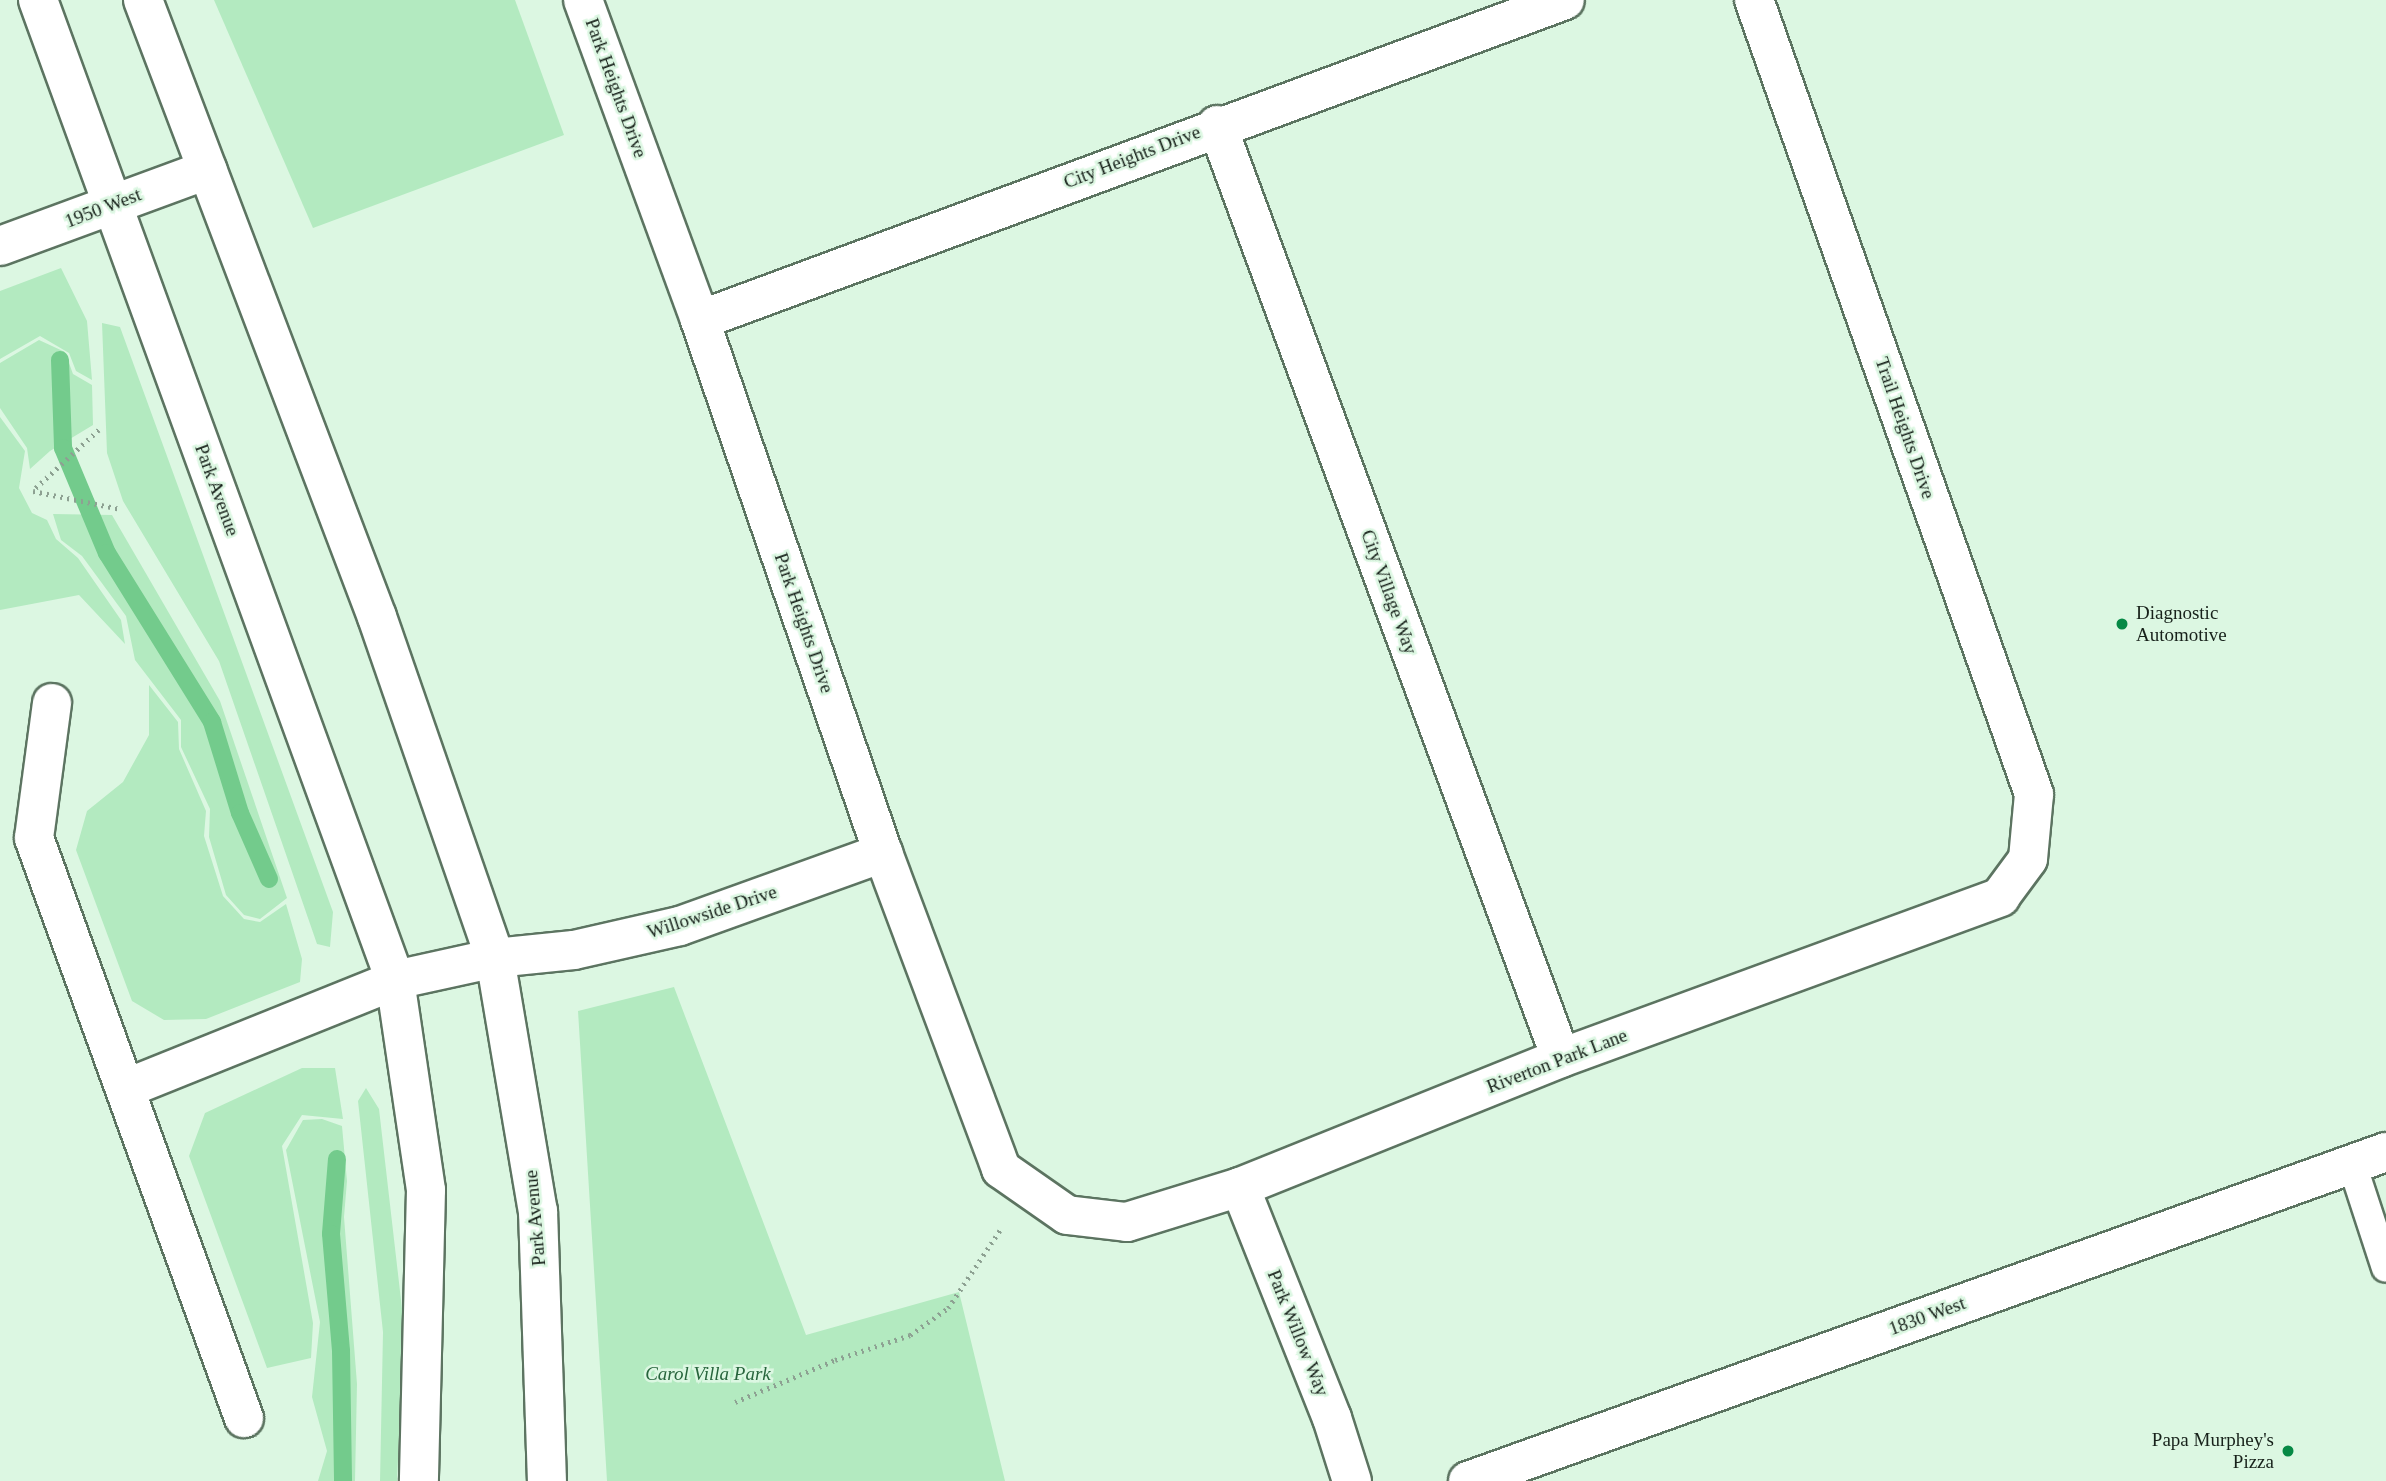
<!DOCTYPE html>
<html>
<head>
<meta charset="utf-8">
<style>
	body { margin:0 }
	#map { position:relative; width:2386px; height:1481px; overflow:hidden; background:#dcf7e2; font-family:Georgia,serif }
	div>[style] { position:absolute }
	.green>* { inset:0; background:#b3eac0 }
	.stream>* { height:18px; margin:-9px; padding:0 9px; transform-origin:9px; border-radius:9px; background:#73cb8c }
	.path>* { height:4.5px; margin-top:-2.25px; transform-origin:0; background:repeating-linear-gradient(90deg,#8da192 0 2px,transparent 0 7px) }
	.roads { filter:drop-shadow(2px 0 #5c7461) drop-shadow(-2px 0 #5c7461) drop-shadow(0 2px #5c7461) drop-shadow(0 -2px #5c7461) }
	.service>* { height:28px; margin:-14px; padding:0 14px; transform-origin:14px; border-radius:14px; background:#fff }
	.minor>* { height:38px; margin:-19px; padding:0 19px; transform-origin:19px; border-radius:19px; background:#fff }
	.tertiary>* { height:38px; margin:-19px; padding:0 19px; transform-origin:19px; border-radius:19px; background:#fff }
	.dots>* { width:19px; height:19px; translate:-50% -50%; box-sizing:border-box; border:4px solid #dcf7e2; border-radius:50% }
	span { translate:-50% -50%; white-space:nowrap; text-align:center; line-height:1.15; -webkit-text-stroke:5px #dcf7e2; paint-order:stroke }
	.street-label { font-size:19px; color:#17211a }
	.poi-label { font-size:19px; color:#17211a }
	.left { translate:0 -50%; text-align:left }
	.right { translate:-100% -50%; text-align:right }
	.park-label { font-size:19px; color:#27653c; font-style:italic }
</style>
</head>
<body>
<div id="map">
	<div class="green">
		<div style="clip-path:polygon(214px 0,515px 0,564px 135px,313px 228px)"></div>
		<div style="clip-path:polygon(61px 268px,87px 321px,92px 380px,76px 371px,69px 353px,40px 336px,0 359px,0 291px)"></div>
		<div style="clip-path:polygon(102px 323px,120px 327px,333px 912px,330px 947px,317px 944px,219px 661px,123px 501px,107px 453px)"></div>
		<div style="clip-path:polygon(39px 340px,65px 352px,73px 374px,92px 385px,93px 425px,50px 451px,30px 469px,27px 448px,0 408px,0 363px)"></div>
		<div style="clip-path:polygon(0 417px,25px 451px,19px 488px,32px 513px,47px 520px,56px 539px,78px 558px,121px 620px,125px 644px,79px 595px,0 610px)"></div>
		<div style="clip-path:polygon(53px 514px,112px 515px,220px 701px,287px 898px,260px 919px,244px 915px,226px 895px,209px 837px,210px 809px,181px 747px,181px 720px,135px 660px,126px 616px,82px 556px,61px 540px)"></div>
		<div style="clip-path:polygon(149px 685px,178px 722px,179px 749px,206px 811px,204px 836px,223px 896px,244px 919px,260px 922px,286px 904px,302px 959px,300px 982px,206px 1019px,164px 1020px,132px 1001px,76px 850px,87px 811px,123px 782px,149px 735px)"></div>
		<div style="clip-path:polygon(674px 987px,806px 1335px,959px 1292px,1005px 1481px,607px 1481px,578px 1011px)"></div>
		<div style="clip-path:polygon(302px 1068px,335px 1068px,343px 1119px,302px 1115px,282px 1146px,313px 1323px,311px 1358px,267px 1368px,189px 1156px,205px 1113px)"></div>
		<div style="clip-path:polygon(366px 1088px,379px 1109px,404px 1326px,397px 1481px,380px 1481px,383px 1332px,358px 1101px)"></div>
		<div style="clip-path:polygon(322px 1119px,342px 1126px,347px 1181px,344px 1217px,357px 1384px,355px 1481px,318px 1481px,327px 1451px,312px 1397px,320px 1322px,286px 1150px,303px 1120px)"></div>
	</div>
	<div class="stream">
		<div style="left:60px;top:360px;width:88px;rotate:88deg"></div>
		<div style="left:63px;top:448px;width:114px;rotate:67.3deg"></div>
		<div style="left:107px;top:553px;width:199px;rotate:58.1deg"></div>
		<div style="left:212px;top:722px;width:95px;rotate:72.9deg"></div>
		<div style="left:240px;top:813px;width:72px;rotate:66.3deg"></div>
		<div style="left:337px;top:1159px;width:75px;rotate:94.6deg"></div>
		<div style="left:331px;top:1234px;width:117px;rotate:85.1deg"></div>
		<div style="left:341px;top:1351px;width:130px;rotate:89.1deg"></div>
	</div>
	<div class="path">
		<div style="left:99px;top:430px;width:90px;rotate:137.3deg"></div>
		<div style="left:33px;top:491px;width:90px;rotate:11.6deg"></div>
		<div style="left:735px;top:1402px;width:108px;rotate:-22.8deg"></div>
		<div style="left:835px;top:1360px;width:79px;rotate:-18.4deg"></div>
		<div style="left:910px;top:1335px;width:47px;rotate:-35.4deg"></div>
		<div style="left:948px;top:1308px;width:94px;rotate:-56.3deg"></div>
	</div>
	<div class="roads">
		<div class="service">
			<div style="left:2352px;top:1164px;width:109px;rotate:71.9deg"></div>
		</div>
		<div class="minor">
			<div style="left:583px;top:0;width:341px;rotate:69.9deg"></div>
			<div style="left:700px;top:320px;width:564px;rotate:71.05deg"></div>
			<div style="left:883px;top:853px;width:337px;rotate:69.5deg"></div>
			<div style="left:1001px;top:1169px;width:80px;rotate:34.9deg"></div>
			<div style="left:1067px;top:1215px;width:60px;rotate:6.7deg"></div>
			<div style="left:1127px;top:1222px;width:118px;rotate:-17.2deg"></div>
			<div style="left:1240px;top:1187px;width:346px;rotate:-21.9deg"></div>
			<div style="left:1561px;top:1058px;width:468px;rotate:-20.1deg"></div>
			<div style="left:2000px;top:897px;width:47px;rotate:-53.6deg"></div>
			<div style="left:2028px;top:859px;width:65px;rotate:-84.7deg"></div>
			<div style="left:2034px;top:794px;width:842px;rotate:-109.42deg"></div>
			<div style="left:1217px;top:125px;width:994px;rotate:69.76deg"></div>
			<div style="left:0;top:246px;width:221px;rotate:-20.2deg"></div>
			<div style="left:700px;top:320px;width:922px;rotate:-20.3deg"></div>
			<div style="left:52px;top:703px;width:136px;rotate:97.6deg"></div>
			<div style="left:34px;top:838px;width:617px;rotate:70.1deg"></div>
			<div style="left:127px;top:1088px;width:289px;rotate:-21.9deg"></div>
			<div style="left:395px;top:980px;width:102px;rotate:-12.4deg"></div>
			<div style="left:495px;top:958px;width:79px;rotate:-5.8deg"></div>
			<div style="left:574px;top:950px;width:109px;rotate:-12.8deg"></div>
			<div style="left:680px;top:926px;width:216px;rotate:-19.8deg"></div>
			<div style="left:1240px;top:1187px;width:249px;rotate:68.3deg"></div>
			<div style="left:1332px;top:1418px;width:66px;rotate:72.4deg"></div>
			<div style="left:1468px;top:1481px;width:975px;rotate:-19.72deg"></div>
		</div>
		<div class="tertiary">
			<div style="left:38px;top:0;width:1043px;rotate:69.98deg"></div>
			<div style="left:395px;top:980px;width:212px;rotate:81.6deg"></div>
			<div style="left:426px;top:1190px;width:291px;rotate:91.4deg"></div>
			<div style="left:143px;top:0;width:660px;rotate:69.23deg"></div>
			<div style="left:377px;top:617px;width:361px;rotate:70.9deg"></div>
			<div style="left:495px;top:958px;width:257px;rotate:80.4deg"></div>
			<div style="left:538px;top:1211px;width:270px;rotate:88.1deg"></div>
		</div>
	</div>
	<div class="dots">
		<div style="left:2122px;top:624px;background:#068945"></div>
		<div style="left:2288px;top:1451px;background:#068945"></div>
	</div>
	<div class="street-label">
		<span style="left:616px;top:88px;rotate:70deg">Park Heights Drive</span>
		<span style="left:1132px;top:157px;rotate:-21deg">City Heights Drive</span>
		<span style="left:103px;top:208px;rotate:-21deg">1950 West</span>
		<span style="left:1905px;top:428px;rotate:71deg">Trail Heights Drive</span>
		<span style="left:217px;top:490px;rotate:70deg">Park Avenue</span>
		<span style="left:1389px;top:592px;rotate:70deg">City Village Way</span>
		<span style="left:804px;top:623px;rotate:71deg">Park Heights Drive</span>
		<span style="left:712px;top:912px;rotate:-18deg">Willowside Drive</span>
		<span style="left:1557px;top:1061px;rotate:-21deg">Riverton Park Lane</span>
		<span style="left:535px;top:1218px;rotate:-95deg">Park Avenue</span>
		<span style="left:1927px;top:1316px;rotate:-20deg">1830 West</span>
		<span style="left:1298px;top:1333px;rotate:68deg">Park Willow Way</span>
	</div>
	<div class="poi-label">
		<span class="left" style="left:2136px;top:624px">Diagnostic<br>Automotive</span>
		<span class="right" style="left:2274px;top:1451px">Papa Murphey's<br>Pizza</span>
	</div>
	<div class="park-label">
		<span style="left:708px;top:1374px">Carol Villa Park</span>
	</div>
</div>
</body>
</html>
